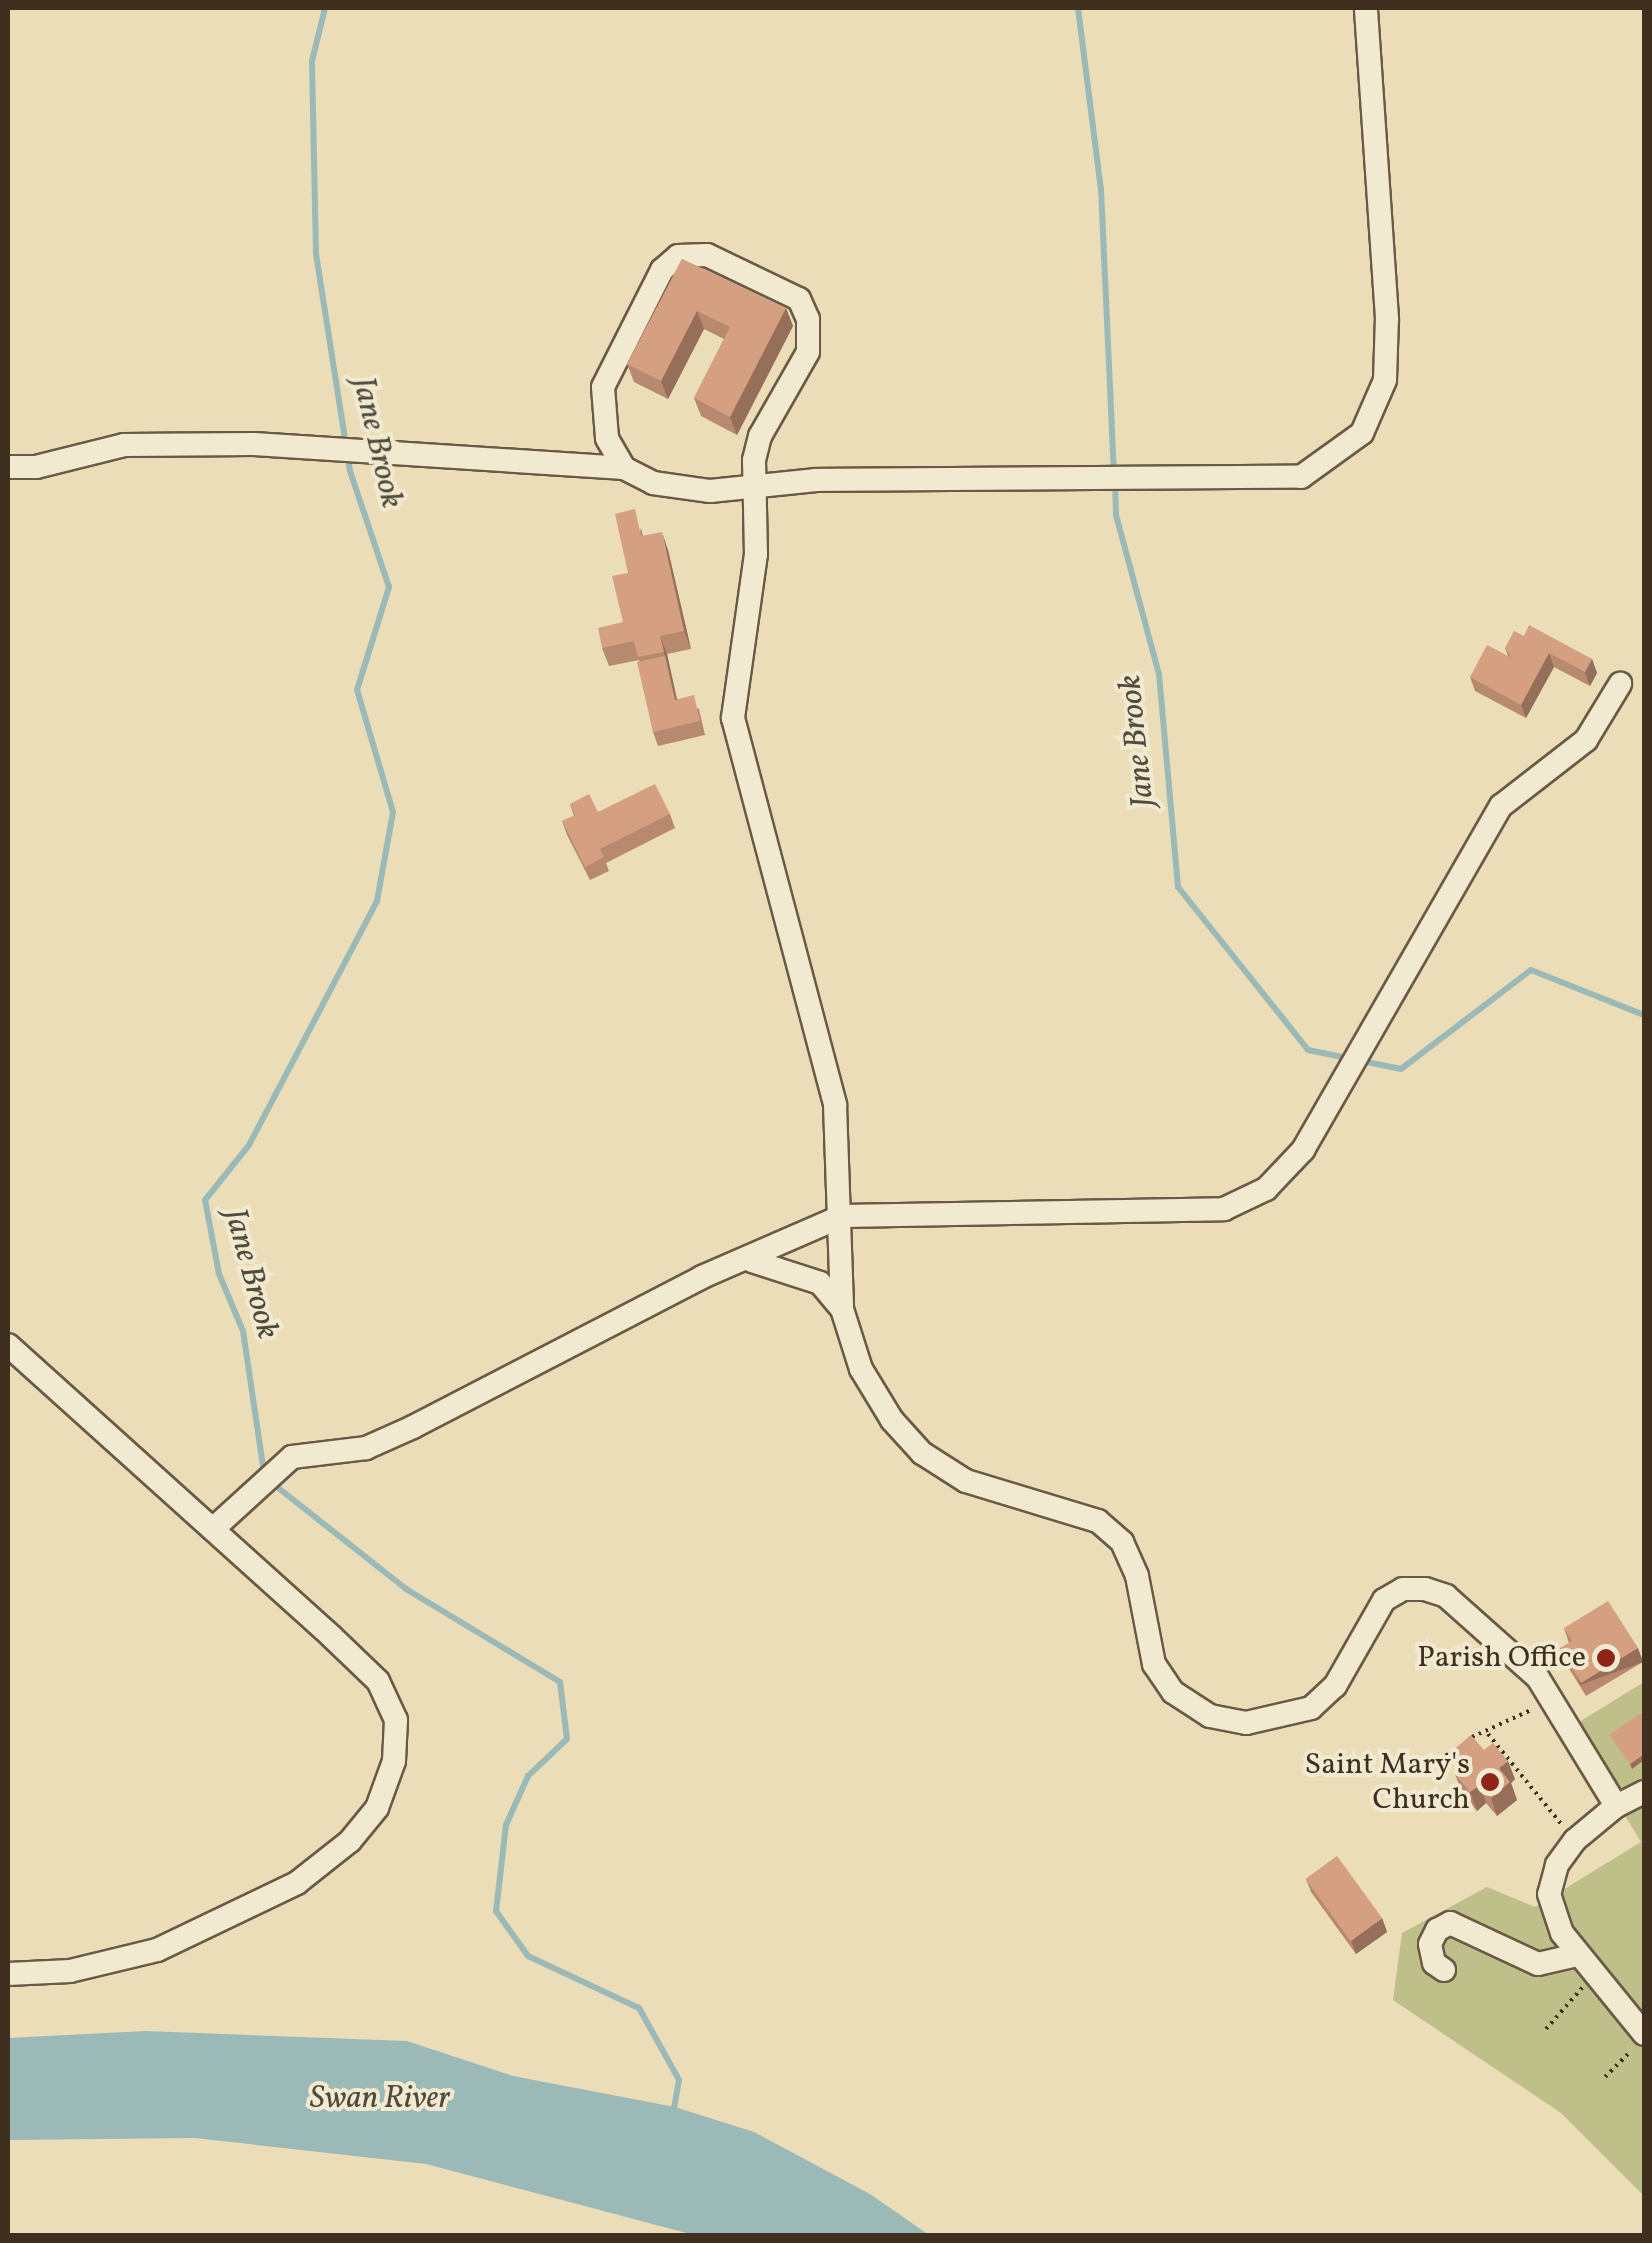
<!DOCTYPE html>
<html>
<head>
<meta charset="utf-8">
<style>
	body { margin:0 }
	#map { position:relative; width:1652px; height:2243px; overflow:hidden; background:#ebddb8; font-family:Vollkorn,serif }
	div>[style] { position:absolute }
	.green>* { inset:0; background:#bfbf89 }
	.water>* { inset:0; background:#9bbab7 }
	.stream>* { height:6px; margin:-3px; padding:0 3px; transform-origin:3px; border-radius:3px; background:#9bbab7 }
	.path>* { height:4px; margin-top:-2px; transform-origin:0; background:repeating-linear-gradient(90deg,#3f2f1f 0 2.5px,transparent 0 7.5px) }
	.roads { filter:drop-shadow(2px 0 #6a5a45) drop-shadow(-2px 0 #6a5a45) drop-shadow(0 2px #6a5a45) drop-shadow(0 -2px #6a5a45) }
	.minor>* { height:22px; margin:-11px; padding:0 11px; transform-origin:11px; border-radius:11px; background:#f2e9d1 }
	.wall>* { inset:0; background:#b7896f }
	.shaded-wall>* { inset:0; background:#956f5a; transform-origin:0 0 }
	.building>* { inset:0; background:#d59f81; transform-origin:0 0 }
	.dots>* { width:28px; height:28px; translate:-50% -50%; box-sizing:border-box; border:5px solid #f2e9d1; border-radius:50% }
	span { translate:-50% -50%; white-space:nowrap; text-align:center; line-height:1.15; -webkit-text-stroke:8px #f2e9d1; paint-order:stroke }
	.poi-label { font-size:30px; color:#3f2f1f }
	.right { translate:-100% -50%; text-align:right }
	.water-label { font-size:32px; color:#514b3d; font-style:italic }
	.frame { position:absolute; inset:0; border:10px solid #3f2f1f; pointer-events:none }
</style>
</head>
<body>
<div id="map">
	<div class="green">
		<div style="clip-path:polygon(1644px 1682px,1644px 2196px,1561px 2113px,1393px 2000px,1402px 1933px,1487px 1887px,1535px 1907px,1641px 1842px,1571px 1727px)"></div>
	</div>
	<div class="water">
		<div style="clip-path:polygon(146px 2031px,407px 2041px,513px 2076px,675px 2107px,754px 2132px,870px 2194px,929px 2235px,694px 2235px,426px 2164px,195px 2138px,8px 2140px,8px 2038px)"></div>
	</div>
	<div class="stream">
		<div style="left:1078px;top:8px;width:182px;rotate:82.8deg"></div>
		<div style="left:1101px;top:189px;width:282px;rotate:87.4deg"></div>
		<div style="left:1115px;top:484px;width:31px;rotate:88deg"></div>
		<div style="left:1116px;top:515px;width:165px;rotate:74.9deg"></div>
		<div style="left:1159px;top:674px;width:214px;rotate:84.9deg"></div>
		<div style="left:1178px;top:887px;width:208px;rotate:51.4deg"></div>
		<div style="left:1308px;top:1050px;width:95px;rotate:11.5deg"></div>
		<div style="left:1401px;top:1069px;width:163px;rotate:-37.3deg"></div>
		<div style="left:1531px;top:970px;width:122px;rotate:21.7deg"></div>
		<div style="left:264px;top:1473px;width:144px;rotate:-98.4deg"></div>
		<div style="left:243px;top:1331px;width:62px;rotate:-112.8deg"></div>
		<div style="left:219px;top:1274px;width:75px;rotate:-100.7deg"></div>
		<div style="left:205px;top:1200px;width:70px;rotate:-51.3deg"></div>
		<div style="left:249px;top:1145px;width:276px;rotate:-62.3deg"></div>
		<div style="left:377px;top:901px;width:90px;rotate:-79.8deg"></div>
		<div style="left:393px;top:812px;width:127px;rotate:-106.4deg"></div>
		<div style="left:357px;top:690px;width:108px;rotate:-72.7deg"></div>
		<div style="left:389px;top:587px;width:122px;rotate:-108.6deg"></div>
		<div style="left:350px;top:471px;width:220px;rotate:-98.9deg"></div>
		<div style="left:316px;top:254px;width:193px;rotate:-91.2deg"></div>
		<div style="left:312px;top:61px;width:55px;rotate:-76.2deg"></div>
		<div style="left:272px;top:1483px;width:171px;rotate:38.3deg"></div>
		<div style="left:406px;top:1589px;width:180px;rotate:31.1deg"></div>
		<div style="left:560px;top:1682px;width:57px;rotate:83deg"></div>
		<div style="left:567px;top:1739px;width:54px;rotate:136.5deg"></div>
		<div style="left:528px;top:1776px;width:54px;rotate:114.2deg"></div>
		<div style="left:506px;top:1825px;width:87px;rotate:96.6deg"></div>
		<div style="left:496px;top:1911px;width:55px;rotate:54.6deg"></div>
		<div style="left:528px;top:1956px;width:123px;rotate:25.1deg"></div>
		<div style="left:639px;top:2008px;width:82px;rotate:60.9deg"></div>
		<div style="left:679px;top:2080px;width:36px;rotate:100deg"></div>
	</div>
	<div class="path">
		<div style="left:1488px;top:1734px;width:117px;rotate:50.9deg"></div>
		<div style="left:1472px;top:1737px;width:65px;rotate:-24.6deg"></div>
		<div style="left:1440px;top:1760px;width:15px;rotate:-37deg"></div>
		<div style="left:1546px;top:2029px;width:55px;rotate:-48.7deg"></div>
		<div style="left:1605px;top:2077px;width:35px;rotate:-45deg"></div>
	</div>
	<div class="roads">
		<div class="minor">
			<div style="left:8px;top:467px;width:28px"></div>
			<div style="left:36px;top:467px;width:91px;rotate:-14deg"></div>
			<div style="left:124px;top:445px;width:130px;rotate:-0.4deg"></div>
			<div style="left:254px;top:444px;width:371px;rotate:3.7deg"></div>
			<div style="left:624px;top:468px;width:33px;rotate:27deg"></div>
			<div style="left:653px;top:483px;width:58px;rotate:8deg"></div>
			<div style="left:710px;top:491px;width:107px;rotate:-5.9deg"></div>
			<div style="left:816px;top:480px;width:485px;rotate:-0.4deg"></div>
			<div style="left:1301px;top:477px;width:75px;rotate:-35.8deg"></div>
			<div style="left:1362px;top:433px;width:58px;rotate:-66.5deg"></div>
			<div style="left:1385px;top:380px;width:62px;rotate:-88.2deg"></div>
			<div style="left:1387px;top:318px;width:311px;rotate:-93.9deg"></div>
			<div style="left:624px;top:468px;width:34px;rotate:-120deg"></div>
			<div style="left:607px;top:438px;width:51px;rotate:-94.5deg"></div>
			<div style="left:603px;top:387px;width:131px;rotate:-63.2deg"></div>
			<div style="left:662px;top:270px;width:21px;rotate:-41deg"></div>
			<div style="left:678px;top:256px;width:29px;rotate:-2deg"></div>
			<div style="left:707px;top:255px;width:102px;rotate:25.6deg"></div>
			<div style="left:799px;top:299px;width:22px;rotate:66deg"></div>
			<div style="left:808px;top:319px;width:33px;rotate:90deg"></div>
			<div style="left:808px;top:352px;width:97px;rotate:119.7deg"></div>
			<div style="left:760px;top:436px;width:25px;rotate:104deg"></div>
			<div style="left:754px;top:460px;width:94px;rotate:88.8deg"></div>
			<div style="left:756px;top:554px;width:166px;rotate:98deg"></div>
			<div style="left:733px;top:718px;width:400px;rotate:75.2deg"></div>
			<div style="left:835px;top:1105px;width:204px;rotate:88deg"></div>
			<div style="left:842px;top:1309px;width:63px;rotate:72.4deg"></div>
			<div style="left:861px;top:1369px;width:60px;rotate:58.7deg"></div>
			<div style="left:892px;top:1420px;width:45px;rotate:47.7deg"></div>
			<div style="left:922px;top:1453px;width:52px;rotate:32.5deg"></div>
			<div style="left:966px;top:1481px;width:138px;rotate:16.9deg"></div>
			<div style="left:1098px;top:1521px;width:32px;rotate:41deg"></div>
			<div style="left:1122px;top:1542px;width:37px;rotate:66deg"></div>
			<div style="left:1137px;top:1576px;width:90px;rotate:79.1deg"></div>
			<div style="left:1154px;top:1664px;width:34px;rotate:56deg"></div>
			<div style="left:1173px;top:1692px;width:44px;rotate:33deg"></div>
			<div style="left:1210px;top:1716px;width:37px;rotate:11deg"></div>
			<div style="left:1246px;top:1723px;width:67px;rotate:-13deg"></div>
			<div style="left:1311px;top:1708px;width:33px;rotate:-43deg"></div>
			<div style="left:1335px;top:1686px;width:99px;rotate:-60.3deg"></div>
			<div style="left:1384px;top:1600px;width:22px;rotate:-30deg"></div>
			<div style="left:1403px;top:1589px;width:22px"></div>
			<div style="left:1425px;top:1589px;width:22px;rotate:18deg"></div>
			<div style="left:1446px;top:1596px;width:123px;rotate:41.7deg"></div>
			<div style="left:1538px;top:1678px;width:150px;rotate:58.6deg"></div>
			<div style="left:752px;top:1261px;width:71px;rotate:17.9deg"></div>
			<div style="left:820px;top:1283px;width:34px;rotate:50deg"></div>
			<div style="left:8px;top:1345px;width:435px;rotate:42deg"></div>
			<div style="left:331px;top:1636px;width:65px;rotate:43.8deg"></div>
			<div style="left:378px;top:1681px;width:43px;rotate:65.2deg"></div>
			<div style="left:396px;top:1720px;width:41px;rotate:92.8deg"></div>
			<div style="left:394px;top:1761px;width:50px;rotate:109.9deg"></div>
			<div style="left:377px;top:1808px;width:43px;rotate:129.3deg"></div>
			<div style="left:350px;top:1841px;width:68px;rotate:141.6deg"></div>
			<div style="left:297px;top:1883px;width:155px;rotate:154.4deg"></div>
			<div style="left:157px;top:1950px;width:89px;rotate:166.4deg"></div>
			<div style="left:70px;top:1971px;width:62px;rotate:177.2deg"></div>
			<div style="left:213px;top:1529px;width:107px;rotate:-42.3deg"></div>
			<div style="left:292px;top:1457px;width:75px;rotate:-6.9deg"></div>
			<div style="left:366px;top:1448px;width:51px;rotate:-24.1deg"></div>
			<div style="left:413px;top:1427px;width:326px;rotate:-27.4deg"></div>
			<div style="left:702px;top:1277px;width:153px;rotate:-23.5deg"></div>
			<div style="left:842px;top:1216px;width:382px;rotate:-1deg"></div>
			<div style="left:1224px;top:1209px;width:47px;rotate:-25.5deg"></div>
			<div style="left:1266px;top:1189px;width:54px;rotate:-46.5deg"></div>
			<div style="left:1303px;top:1150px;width:397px;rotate:-60.1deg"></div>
			<div style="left:1501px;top:806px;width:108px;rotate:-37.8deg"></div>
			<div style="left:1586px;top:740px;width:66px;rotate:-58.7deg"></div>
			<div style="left:1644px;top:1792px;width:31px;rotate:153deg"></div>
			<div style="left:1616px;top:1806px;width:53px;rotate:140.3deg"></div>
			<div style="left:1575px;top:1840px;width:31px;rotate:126deg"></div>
			<div style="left:1557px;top:1865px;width:30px;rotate:105deg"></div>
			<div style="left:1549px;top:1894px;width:41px;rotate:71.6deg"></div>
			<div style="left:1562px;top:1933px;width:130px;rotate:50.9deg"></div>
			<div style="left:1444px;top:1970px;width:12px;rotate:-145deg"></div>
			<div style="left:1434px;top:1963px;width:19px;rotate:-102deg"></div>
			<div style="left:1430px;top:1944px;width:16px;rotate:-63deg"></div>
			<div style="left:1437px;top:1930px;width:15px;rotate:-28deg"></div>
			<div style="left:1450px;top:1923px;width:97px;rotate:25deg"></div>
			<div style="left:1538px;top:1964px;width:40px;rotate:-13deg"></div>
		</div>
	</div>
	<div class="wall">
		<div style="clip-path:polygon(682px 259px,786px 308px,793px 326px,737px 435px,701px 416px,694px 398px,724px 339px,704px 329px,668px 399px,634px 382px,627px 364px)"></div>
		<div style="clip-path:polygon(641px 528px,643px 536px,668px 550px,691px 649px,667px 654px,677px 699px,699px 709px,705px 735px,658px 746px,653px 732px,639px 660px,609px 666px,602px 648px,623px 622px,628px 573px)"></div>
		<div style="clip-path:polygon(1524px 636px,1592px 659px,1597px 673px,1590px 686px,1554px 667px,1526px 718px,1475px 691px,1470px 677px,1508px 656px,1505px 648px)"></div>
		<div style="clip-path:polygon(570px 804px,598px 812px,670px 814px,675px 828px,606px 863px,609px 871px,590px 880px,567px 835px,562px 821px,574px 816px)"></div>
		<div style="clip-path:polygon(1564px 1628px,1643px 1662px,1586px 1696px,1565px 1662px,1560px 1648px,1569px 1643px)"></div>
		<div style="clip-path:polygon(1484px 1750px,1515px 1779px,1511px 1783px,1517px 1800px,1497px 1816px,1486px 1803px,1477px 1811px,1462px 1793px,1455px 1774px,1460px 1771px,1452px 1751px)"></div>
		<div style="clip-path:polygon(1306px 1879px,1382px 1918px,1387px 1932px,1356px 1954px,1311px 1892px)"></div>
	</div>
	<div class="shaded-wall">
		<div style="clip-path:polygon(786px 308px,793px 326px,737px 435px,730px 417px)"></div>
		<div style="clip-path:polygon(697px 311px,704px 329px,668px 399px,661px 381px)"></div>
		<div style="clip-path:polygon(662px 532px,668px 550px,691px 649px,684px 631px)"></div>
		<div style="clip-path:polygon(660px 636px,667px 654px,680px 714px,675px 700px)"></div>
		<div style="clip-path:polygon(1549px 653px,1554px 667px,1526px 718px,1521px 705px)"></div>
		<div style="clip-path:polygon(1592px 659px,1597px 673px,1590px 686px,1585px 672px)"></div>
		<div style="left:1638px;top:1648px;width:15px;height:67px;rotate:70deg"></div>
		<div style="clip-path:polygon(1644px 1754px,1644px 1760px,1632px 1769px,1630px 1764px)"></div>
		<div style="clip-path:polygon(1508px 1761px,1515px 1779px,1511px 1783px,1517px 1800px,1497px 1816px,1491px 1798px,1499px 1768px)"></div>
		<div style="clip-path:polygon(1480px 1785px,1486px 1803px,1477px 1811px,1470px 1792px)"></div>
		<div style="clip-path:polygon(1382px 1918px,1387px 1932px,1356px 1954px,1351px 1940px)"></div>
	</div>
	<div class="building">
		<div style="clip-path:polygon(682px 259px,786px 308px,730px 417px,694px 398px,730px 327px,697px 311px,661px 381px,627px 364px)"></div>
		<div style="clip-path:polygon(635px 509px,641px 536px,662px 532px,684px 631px,660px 636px,664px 652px,638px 657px,634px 641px,602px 648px,598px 628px,623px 622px,612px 576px,628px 573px,615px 514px)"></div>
		<div style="clip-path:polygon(1529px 625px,1592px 659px,1585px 672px,1549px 653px,1521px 705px,1470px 677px,1487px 645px,1512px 658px,1505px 648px,1514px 631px,1524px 636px)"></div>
		<div style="clip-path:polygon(665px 656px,675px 700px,694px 695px,700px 721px,653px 732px,637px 662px)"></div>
		<div style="clip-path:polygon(655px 784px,670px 814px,600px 849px,604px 857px,585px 867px,562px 821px,575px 815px,570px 804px,589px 794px,598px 812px)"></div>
		<div style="clip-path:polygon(1608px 1601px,1638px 1648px,1581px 1683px,1560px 1648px,1572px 1641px,1564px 1628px)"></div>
		<div style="clip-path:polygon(1644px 1711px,1644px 1754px,1630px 1764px,1609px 1735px)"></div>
		<div style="clip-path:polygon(1471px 1735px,1484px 1750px,1493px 1743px,1508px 1761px,1499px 1768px,1510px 1782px,1491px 1798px,1480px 1785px,1470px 1792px,1455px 1774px,1464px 1766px,1452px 1751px)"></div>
		<div style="left:1337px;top:1856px;width:77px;height:39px;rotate:54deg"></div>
	</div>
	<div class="dots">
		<div style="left:1606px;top:1658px;background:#8f2418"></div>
		<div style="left:1490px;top:1782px;background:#8f2418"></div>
	</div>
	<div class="poi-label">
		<span class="right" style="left:1586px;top:1658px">Parish Office</span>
		<span class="right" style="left:1470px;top:1782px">Saint Mary's<br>Church</span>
	</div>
	<div class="water-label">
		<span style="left:376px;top:443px;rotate:77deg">Jane Brook</span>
		<span style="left:1138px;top:741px;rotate:-96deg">Jane Brook</span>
		<span style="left:250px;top:1274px;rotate:75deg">Jane Brook</span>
		<span style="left:380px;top:2099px">Swan River</span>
	</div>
	<div class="frame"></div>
</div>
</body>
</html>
